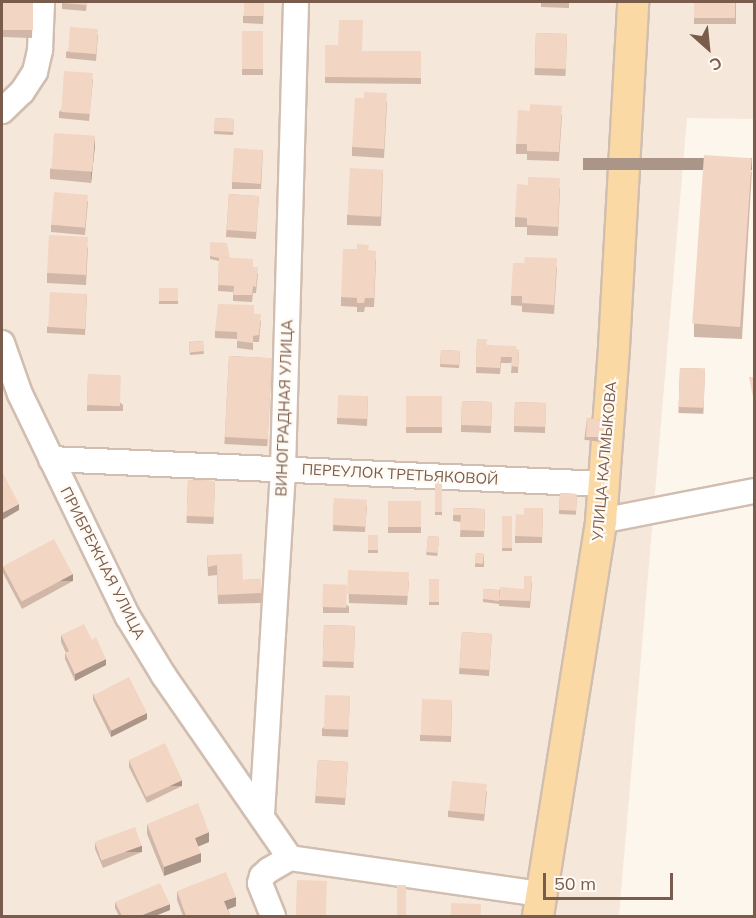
<!DOCTYPE html>
<html>
<head>
<meta charset="utf-8">
<style>
	body { margin:0 }
	#map { position:relative; width:756px; height:918px; overflow:hidden; background:#fdf6ec; font-family:Mulish,sans-serif }
	div>[style] { position:absolute }
	.residential>* { inset:0; background:#f5e8da }
	.roads { filter:drop-shadow(2px 0 #d1beb0) drop-shadow(-2px 0 #d1beb0) drop-shadow(0 2px #d1beb0) drop-shadow(0 -2px #d1beb0) }
	.minor>* { height:24px; margin:-12px; padding:0 12px; transform-origin:12px; border-radius:12px; background:#fff }
	.major>* { height:30px; margin:-15px; padding:0 15px; transform-origin:15px; border-radius:15px; background:#fbd9a5 }
	.wall>* { inset:0; background:#d1b7a8; transform-origin:0 0 }
	.shaded-wall>* { inset:0; background:#aa9588; transform-origin:0 0 }
	.building>* { inset:0; background:#f3d5c3; transform-origin:0 0 }
	span { translate:-50% -50%; white-space:nowrap; text-align:center; line-height:1.15; -webkit-text-stroke:4.5px #fffaf3; paint-order:stroke }
	.street-label { font-size:15px; color:#7a5c4d }
	.frame { position:absolute; inset:0; border:3px solid #7a5c4d; pointer-events:none }
	.north { position:absolute; left:678px; top:18px; width:60px; height:60px; -webkit-text-stroke:4px #fffaf3; paint-order:stroke; rotate:153deg; font-size:16px; font-weight:700; line-height:24px; text-align:center; color:#7a5c4d }
	.north::after { content:''; display:block; margin:auto; width:21px; height:27px; background:#7a5c4d; clip-path:polygon(50% 0,100% 100%,50% 72%,0 100%) }
	.scale { position:absolute; left:543px; top:873px; width:130px; height:27px; box-sizing:border-box; border:3px solid #7a5c4d; border-top:0; padding-left:8px; font-size:18px; line-height:21px; white-space:nowrap; color:#7a5c4d; -webkit-text-stroke:4px #fffaf3; paint-order:stroke }
</style>
</head>
<body>
<div id="map">
	<div class="residential">
		<div style="clip-path:polygon(2px 2px,754px 2px,754px 119px,687px 118px,619px 916px,2px 916px)"></div>
	</div>
	<div class="roads">
		<div class="minor">
			<div style="left:2px;top:111px;width:28px;rotate:-44deg"></div>
			<div style="left:22px;top:92px;width:24px;rotate:-57deg"></div>
			<div style="left:35px;top:72px;width:23px;rotate:-77deg"></div>
			<div style="left:40px;top:50px;width:48px;rotate:-87.6deg"></div>
			<div style="left:2px;top:343px;width:54px;rotate:70.6deg"></div>
			<div style="left:20px;top:394px;width:248px;rotate:64.2deg"></div>
			<div style="left:128px;top:617px;width:69px;rotate:58.6deg"></div>
			<div style="left:164px;top:676px;width:221px;rotate:55.3deg"></div>
			<div style="left:51px;top:459px;width:554px;rotate:2.59deg"></div>
			<div style="left:601px;top:521px;width:156px;rotate:-11.1deg"></div>
			<div style="left:262px;top:814px;width:346px;rotate:-86.5deg"></div>
			<div style="left:283px;top:469px;width:467px;rotate:-88.4deg"></div>
			<div style="left:273px;top:916px;width:35px;rotate:-112deg"></div>
			<div style="left:260px;top:883px;width:7px;rotate:-74deg"></div>
			<div style="left:262px;top:876px;width:9px;rotate:-41deg"></div>
			<div style="left:269px;top:870px;width:24px;rotate:-30deg"></div>
			<div style="left:290px;top:858px;width:254px;rotate:8.2deg"></div>
		</div>
		<div class="major">
			<div style="left:538px;top:916px;width:400px;rotate:-80.9deg"></div>
			<div style="left:601px;top:521px;width:174px;rotate:-85.7deg"></div>
			<div style="left:614px;top:347px;width:346px;rotate:-86.8deg"></div>
		</div>
	</div>
	<div class="wall">
		<div style="clip-path:polygon(33px 2px,32px 38px,2px 37px,2px 24px)"></div>
		<div style="clip-path:polygon(62px 2px,87px 2px,86px 11px,62px 9px)"></div>
		<div style="clip-path:polygon(264px 2px,263px 24px,243px 23px,243px 16px)"></div>
		<div style="clip-path:polygon(541px 2px,569px 2px,569px 8px,541px 7px)"></div>
		<div style="left:694px;top:2px;width:42px;height:22px"></div>
		<div style="left:242px;top:31px;width:21px;height:44px"></div>
		<div style="left:536px;top:33px;width:31px;height:42px;rotate:2deg"></div>
		<div style="clip-path:polygon(98px 35px,96px 61px,66px 58px,66px 52px)"></div>
		<div style="clip-path:polygon(325px 45px,363px 51px,421px 51px,421px 84px,325px 83px)"></div>
		<div style="clip-path:polygon(93px 79px,89px 121px,59px 118px,59px 112px)"></div>
		<div style="clip-path:polygon(364px 98px,387px 102px,384px 158px,352px 156px,352px 147px)"></div>
		<div style="clip-path:polygon(562px 115px,559px 161px,527px 160px,527px 154px,516px 154px,516px 144px)"></div>
		<div style="left:215px;top:118px;width:19px;height:16px;rotate:3deg"></div>
		<div style="clip-path:polygon(95px 145px,91px 183px,50px 179px,50px 169px)"></div>
		<div style="clip-path:polygon(263px 150px,261px 189px,232px 189px,232px 182px)"></div>
		<div style="clip-path:polygon(383px 170px,381px 226px,347px 225px,347px 215px)"></div>
		<div style="clip-path:polygon(752px 170px,742px 339px,694px 337px,694px 324px)"></div>
		<div style="clip-path:polygon(560px 188px,558px 236px,527px 235px,527px 227px,515px 227px,515px 217px)"></div>
		<div style="left:229px;top:194px;width:30px;height:43px;rotate:4deg"></div>
		<div style="clip-path:polygon(88px 201px,85px 235px,51px 232px,51px 225px)"></div>
		<div style="clip-path:polygon(210px 242px,230px 258px,253px 267px,258px 274px,256px 293px,253px 293px,252px 302px,233px 301px,233px 292px,218px 291px,219px 261px,210px 259px)"></div>
		<div style="clip-path:polygon(88px 247px,86px 285px,47px 283px,47px 273px)"></div>
		<div style="clip-path:polygon(369px 250px,376px 260px,374px 307px,365px 307px,364px 312px,357px 312px,357px 307px,341px 306px,341px 297px)"></div>
		<div style="clip-path:polygon(557px 267px,554px 314px,522px 312px,522px 306px,511px 305px,511px 296px)"></div>
		<div style="left:178px;top:288px;width:16px;height:19px;rotate:90deg"></div>
		<div style="clip-path:polygon(87px 294px,85px 335px,47px 333px,47px 327px)"></div>
		<div style="clip-path:polygon(254px 314px,261px 321px,259px 342px,253px 342px,253px 350px,237px 348px,237px 339px,215px 338px,215px 331px)"></div>
		<div style="clip-path:polygon(477px 339px,487px 345px,519px 350px,518px 373px,511px 373px,512px 363px,501px 363px,500px 374px,476px 373px)"></div>
		<div style="left:203px;top:341px;width:13px;height:14px;rotate:86deg"></div>
		<div style="left:441px;top:350px;width:19px;height:17px;rotate:3deg"></div>
		<div style="left:229px;top:356px;width:43px;height:88px;rotate:3deg"></div>
		<div style="left:680px;top:368px;width:25px;height:45px;rotate:2deg"></div>
		<div style="clip-path:polygon(88px 374px,123px 405px,123px 411px,87px 411px)"></div>
		<div style="clip-path:polygon(368px 396px,367px 426px,337px 424px,337px 418px)"></div>
		<div style="left:406px;top:396px;width:36px;height:37px"></div>
		<div style="left:462px;top:401px;width:30px;height:31px;rotate:2deg"></div>
		<div style="left:515px;top:402px;width:31px;height:30px;rotate:2deg"></div>
		<div style="left:587px;top:418px;width:17px;height:22px;rotate:7deg"></div>
		<div style="left:188px;top:480px;width:27px;height:43px;rotate:2deg"></div>
		<div style="left:435px;top:480px;width:7px;height:35px"></div>
		<div style="left:560px;top:493px;width:17px;height:21px;rotate:3deg"></div>
		<div style="clip-path:polygon(334px 498px,367px 506px,365px 532px,333px 531px)"></div>
		<div style="left:388px;top:501px;width:33px;height:32px"></div>
		<div style="clip-path:polygon(453px 508px,485px 509px,484px 537px,460px 537px,461px 522px,453px 521px)"></div>
		<div style="clip-path:polygon(543px 508px,542px 543px,515px 543px,515px 536px,524px 515px)"></div>
		<div style="left:502px;top:516px;width:10px;height:35px"></div>
		<div style="left:368px;top:535px;width:10px;height:18px"></div>
		<div style="left:428px;top:536px;width:11px;height:19px;rotate:5deg"></div>
		<div style="clip-path:polygon(476px 553px,484px 554px,484px 567px,475px 567px)"></div>
		<div style="clip-path:polygon(207px 555px,243px 580px,261px 579px,261px 603px,218px 604px,217px 575px,208px 576px)"></div>
		<div style="clip-path:polygon(3px 567px,73px 581px,22px 609px,3px 573px)"></div>
		<div style="clip-path:polygon(348px 570px,409px 581px,407px 605px,349px 603px)"></div>
		<div style="left:429px;top:579px;width:10px;height:26px"></div>
		<div style="clip-path:polygon(532px 582px,530px 608px,499px 606px,499px 604px,483px 602px,483px 589px,499px 590px,524px 589px)"></div>
		<div style="clip-path:polygon(323px 584px,349px 607px,349px 613px,323px 613px)"></div>
		<div style="left:324px;top:625px;width:31px;height:42px;rotate:2deg"></div>
		<div style="left:462px;top:632px;width:30px;height:42px;rotate:4deg"></div>
		<div style="clip-path:polygon(61px 635px,106px 665px,75px 681px,65px 659px,65px 653px,66px 653px,61px 642px)"></div>
		<div style="clip-path:polygon(93px 694px,147px 719px,111px 737px,93px 700px)"></div>
		<div style="clip-path:polygon(350px 696px,348px 737px,322px 736px,322px 729px)"></div>
		<div style="clip-path:polygon(452px 700px,451px 742px,420px 741px,420px 735px)"></div>
		<div style="clip-path:polygon(129px 760px,182px 786px,147px 803px,129px 767px)"></div>
		<div style="left:318px;top:760px;width:30px;height:43px;rotate:4deg"></div>
		<div style="clip-path:polygon(487px 791px,484px 821px,448px 817px,448px 811px)"></div>
		<div style="clip-path:polygon(147px 824px,209px 842px,198px 846px,201px 862px,164px 876px,147px 834px)"></div>
		<div style="clip-path:polygon(95px 842px,142px 852px,103px 868px,95px 849px)"></div>
		<div style="clip-path:polygon(177px 891px,236px 906px,228px 909px,230px 916px,183px 916px,177px 900px)"></div>
		<div style="clip-path:polygon(115px 902px,170px 910px,155px 916px,119px 916px,115px 908px)"></div>
	</div>
	<div class="shaded-wall">
		<div style="clip-path:polygon(95px 136px,95px 145px,91px 183px,91px 173px)"></div>
		<div style="left:752px;top:158px;width:12px;height:169px;rotate:90deg"></div>
		<div style="clip-path:polygon(19px 504px,19px 510px,2px 520px,2px 513px)"></div>
		<div style="left:73px;top:574px;width:7px;height:58px;rotate:90deg"></div>
		<div style="clip-path:polygon(106px 659px,106px 665px,75px 681px,75px 674px)"></div>
		<div style="clip-path:polygon(147px 713px,147px 719px,111px 737px,111px 730px)"></div>
		<div style="left:182px;top:780px;width:6px;height:39px;rotate:90deg"></div>
		<div style="clip-path:polygon(209px 832px,209px 842px,195px 848px,195px 838px)"></div>
		<div style="left:142px;top:846px;width:6px;height:42px;rotate:90deg"></div>
		<div style="clip-path:polygon(201px 853px,201px 862px,164px 876px,164px 867px)"></div>
		<div style="clip-path:polygon(236px 897px,236px 906px,224px 911px,224px 901px)"></div>
		<div style="clip-path:polygon(170px 904px,170px 910px,155px 916px,140px 916px)"></div>
	</div>
	<div class="building">
		<div style="left:3px;top:2px;width:30px;height:28px"></div>
		<div style="clip-path:polygon(62px 2px,87px 2px,86px 5px,62px 3px)"></div>
		<div style="left:244px;top:2px;width:20px;height:14px"></div>
		<div style="left:694px;top:2px;width:41px;height:16px"></div>
		<div style="clip-path:polygon(339px 20px,363px 20px,362px 51px,421px 51px,421px 78px,325px 77px,325px 45px,338px 45px)"></div>
		<div style="left:70px;top:27px;width:28px;height:25px;rotate:4deg"></div>
		<div style="left:242px;top:31px;width:21px;height:38px"></div>
		<div style="left:536px;top:33px;width:31px;height:35px;rotate:2deg"></div>
		<div style="left:64px;top:71px;width:29px;height:41px;rotate:4deg"></div>
		<div style="clip-path:polygon(364px 92px,387px 93px,384px 149px,352px 147px,355px 98px,364px 98px)"></div>
		<div style="clip-path:polygon(530px 104px,562px 106px,559px 152px,527px 151px,527px 144px,516px 144px,518px 110px,530px 111px)"></div>
		<div style="left:215px;top:118px;width:19px;height:13px;rotate:3deg"></div>
		<div style="left:54px;top:133px;width:41px;height:36px;rotate:4deg"></div>
		<div style="left:234px;top:148px;width:29px;height:34px;rotate:4deg"></div>
		<div style="left:704px;top:155px;width:48px;height:169px;rotate:4deg"></div>
		<div style="left:350px;top:168px;width:33px;height:47px;rotate:3deg"></div>
		<div style="clip-path:polygon(528px 177px,560px 178px,558px 227px,527px 225px,527px 218px,515px 217px,517px 184px,528px 185px)"></div>
		<div style="left:54px;top:192px;width:34px;height:33px;rotate:5deg"></div>
		<div style="left:229px;top:194px;width:30px;height:36px;rotate:4deg"></div>
		<div style="left:49px;top:235px;width:39px;height:38px;rotate:3deg"></div>
		<div style="clip-path:polygon(210px 242px,227px 243px,230px 258px,219px 257px,219px 258px,210px 256px)"></div>
		<div style="clip-path:polygon(357px 244px,369px 245px,368px 250px,376px 251px,374px 298px,365px 298px,364px 303px,357px 303px,357px 298px,341px 297px,343px 249px,357px 249px)"></div>
		<div style="clip-path:polygon(219px 257px,253px 259px,253px 267px,258px 267px,256px 287px,253px 286px,252px 295px,233px 295px,234px 286px,218px 285px)"></div>
		<div style="clip-path:polygon(525px 257px,557px 258px,554px 305px,522px 303px,522px 296px,511px 296px,513px 263px,524px 263px)"></div>
		<div style="left:178px;top:288px;width:13px;height:19px;rotate:90deg"></div>
		<div style="left:50px;top:292px;width:37px;height:35px;rotate:3deg"></div>
		<div style="clip-path:polygon(218px 304px,254px 305px,254px 314px,261px 314px,259px 335px,253px 336px,253px 343px,237px 341px,237px 332px,215px 331px)"></div>
		<div style="clip-path:polygon(477px 339px,487px 339px,486px 345px,516px 346px,516px 350px,519px 350px,518px 367px,511px 366px,512px 357px,501px 357px,500px 368px,476px 367px)"></div>
		<div style="left:203px;top:341px;width:10px;height:14px;rotate:84deg"></div>
		<div style="left:441px;top:350px;width:19px;height:14px;rotate:3deg"></div>
		<div style="left:229px;top:356px;width:43px;height:81px;rotate:3deg"></div>
		<div style="left:680px;top:368px;width:25px;height:39px;rotate:2deg"></div>
		<div style="left:88px;top:374px;width:33px;height:31px;rotate:2deg"></div>
		<div style="clip-path:polygon(749px 377px,754px 377px,754px 402px)"></div>
		<div style="left:338px;top:395px;width:30px;height:23px;rotate:2deg"></div>
		<div style="left:406px;top:396px;width:36px;height:31px"></div>
		<div style="left:462px;top:401px;width:30px;height:24px;rotate:2deg"></div>
		<div style="left:515px;top:402px;width:31px;height:24px;rotate:2deg"></div>
		<div style="clip-path:polygon(587px 418px,604px 420px,602px 437px,586px 437px)"></div>
		<div style="clip-path:polygon(2px 471px,19px 504px,2px 513px)"></div>
		<div style="left:188px;top:480px;width:27px;height:36px;rotate:2deg"></div>
		<div style="left:435px;top:480px;width:7px;height:32px"></div>
		<div style="left:560px;top:493px;width:17px;height:17px;rotate:3deg"></div>
		<div style="left:334px;top:498px;width:33px;height:27px;rotate:3deg"></div>
		<div style="left:388px;top:501px;width:33px;height:26px"></div>
		<div style="clip-path:polygon(453px 508px,485px 509px,484px 531px,460px 530px,461px 515px,453px 515px)"></div>
		<div style="clip-path:polygon(524px 508px,543px 508px,542px 537px,515px 536px,516px 514px,524px 515px)"></div>
		<div style="left:502px;top:516px;width:10px;height:32px"></div>
		<div style="left:368px;top:535px;width:10px;height:15px"></div>
		<div style="left:428px;top:536px;width:11px;height:16px;rotate:5deg"></div>
		<div style="left:54px;top:539px;width:40px;height:58px;rotate:62deg"></div>
		<div style="left:476px;top:553px;width:8px;height:10px;rotate:7deg"></div>
		<div style="clip-path:polygon(242px 554px,243px 580px,261px 579px,261px 593px,218px 595px,217px 565px,208px 567px,207px 555px)"></div>
		<div style="left:348px;top:570px;width:61px;height:24px;rotate:2deg"></div>
		<div style="clip-path:polygon(524px 576px,532px 576px,530px 601px,499px 600px,500px 587px,524px 589px)"></div>
		<div style="left:429px;top:579px;width:10px;height:23px"></div>
		<div style="left:323px;top:584px;width:24px;height:23px;rotate:2deg"></div>
		<div style="clip-path:polygon(483px 589px,499px 590px,499px 601px,483px 599px)"></div>
		<div style="clip-path:polygon(84px 624px,92px 640px,96px 637px,106px 659px,75px 674px,65px 653px,69px 651px,61px 635px)"></div>
		<div style="left:324px;top:625px;width:31px;height:36px;rotate:2deg"></div>
		<div style="left:462px;top:632px;width:30px;height:36px;rotate:4deg"></div>
		<div style="left:129px;top:677px;width:40px;height:40px;rotate:63deg"></div>
		<div style="left:325px;top:695px;width:25px;height:34px;rotate:2deg"></div>
		<div style="left:422px;top:699px;width:30px;height:36px;rotate:2deg"></div>
		<div style="left:165px;top:743px;width:41px;height:40px;rotate:65deg"></div>
		<div style="left:318px;top:760px;width:30px;height:36px;rotate:4deg"></div>
		<div style="left:452px;top:781px;width:35px;height:30px;rotate:5deg"></div>
		<div style="clip-path:polygon(198px 803px,209px 832px,195px 838px,201px 853px,164px 867px,147px 824px)"></div>
		<div style="left:135px;top:827px;width:20px;height:43px;rotate:70deg"></div>
		<div style="clip-path:polygon(226px 872px,236px 897px,224px 901px,230px 916px,186px 916px,177px 891px)"></div>
		<div style="left:297px;top:880px;width:30px;height:35px;rotate:2deg"></div>
		<div style="clip-path:polygon(160px 883px,170px 904px,140px 916px,122px 916px,115px 902px)"></div>
		<div style="left:397px;top:885px;width:9px;height:31px"></div>
		<div style="left:451px;top:903px;width:30px;height:13px;rotate:2deg"></div>
	</div>
	<div class="street-label">
		<span style="left:284px;top:408px;rotate:-88deg">ВИНОГРАДНАЯ УЛИЦА</span>
		<span style="left:604px;top:461px;rotate:-85deg">УЛИЦА КАЛМЫКОВА</span>
		<span style="left:400px;top:474px;rotate:3deg">ПЕРЕУЛОК ТРЕТЬЯКОВОЙ</span>
		<span style="left:103px;top:563px;rotate:63deg">ПРИБРЕЖНАЯ УЛИЦА</span>
	</div>
	<div class="frame"></div>
	<div class="north">С</div>
	<div class="scale">50 m</div>
</div>
</body>
</html>
